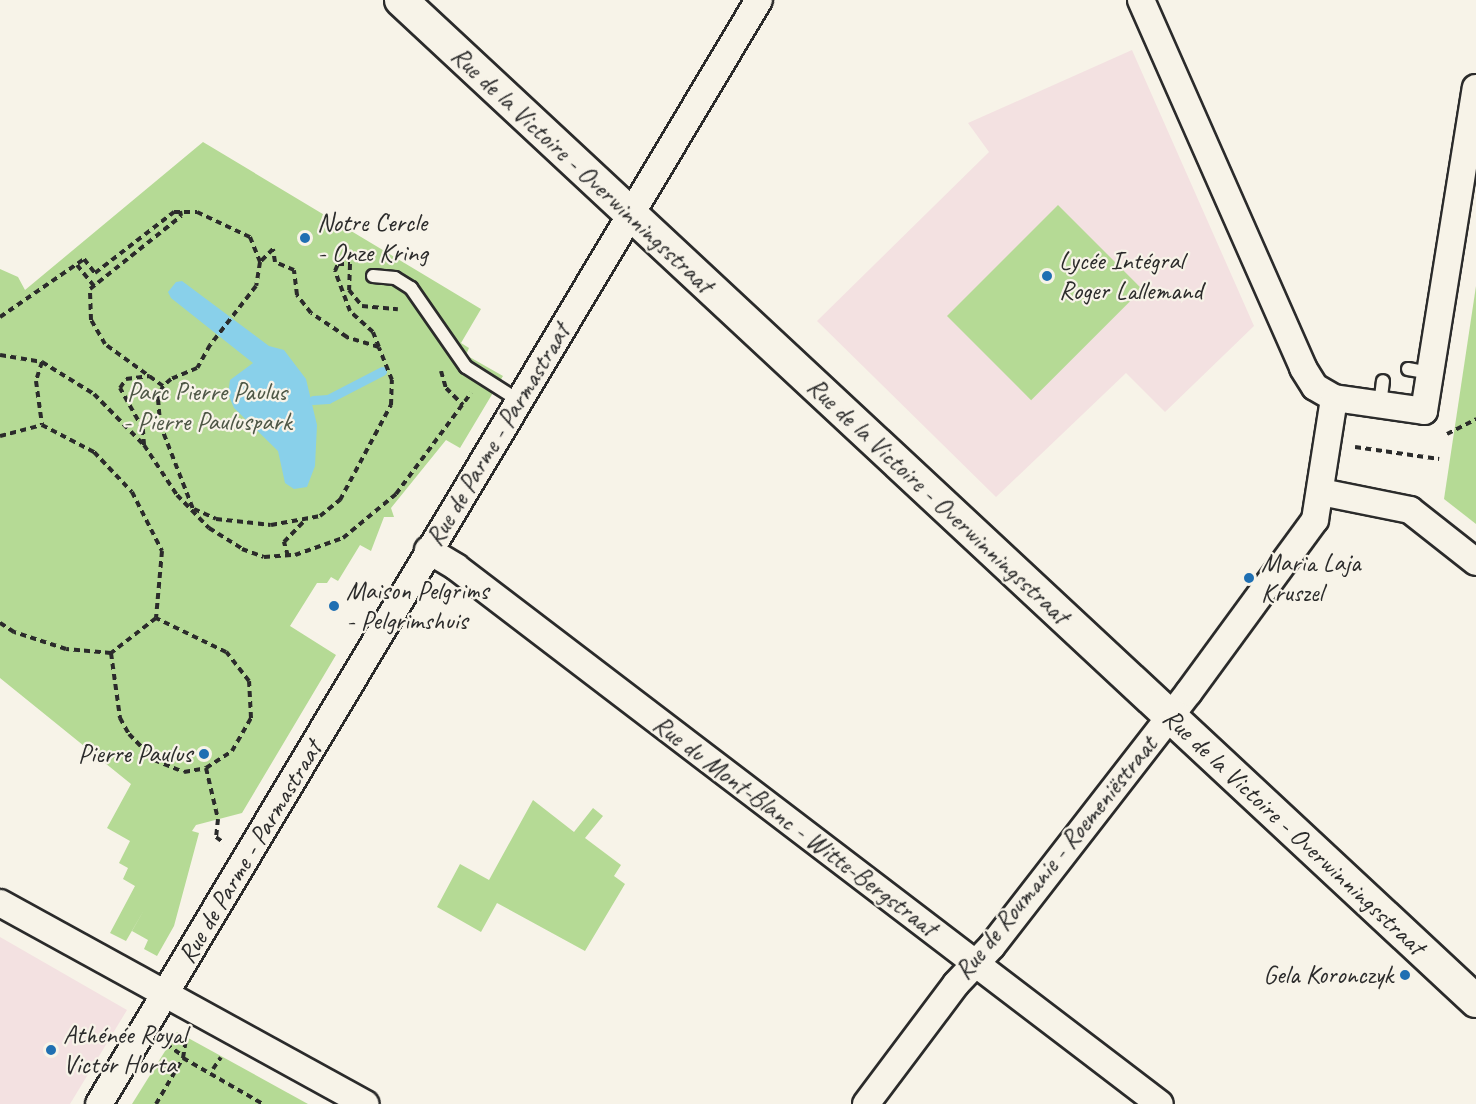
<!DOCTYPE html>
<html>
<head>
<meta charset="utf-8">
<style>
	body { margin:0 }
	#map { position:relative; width:1476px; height:1104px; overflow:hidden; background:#f7f3e8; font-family:Caveat,sans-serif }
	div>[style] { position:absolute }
	.built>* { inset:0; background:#f3e1e1 }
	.green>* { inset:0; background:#b5da95; transform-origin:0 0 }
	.water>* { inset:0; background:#89d0ea }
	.stream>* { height:9px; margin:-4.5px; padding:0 4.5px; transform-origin:4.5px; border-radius:4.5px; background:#89d0ea }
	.path>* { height:4px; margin-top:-2px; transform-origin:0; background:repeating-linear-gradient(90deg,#2b2b2b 0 6px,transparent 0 10.5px) }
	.roads { filter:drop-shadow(2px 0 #2b2b2b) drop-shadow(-2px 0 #2b2b2b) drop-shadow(0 2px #2b2b2b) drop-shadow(0 -2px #2b2b2b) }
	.service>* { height:12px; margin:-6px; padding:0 6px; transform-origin:6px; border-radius:6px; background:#f7f3e8 }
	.minor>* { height:26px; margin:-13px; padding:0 13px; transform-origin:13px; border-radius:13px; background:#f7f3e8 }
	.tertiary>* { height:32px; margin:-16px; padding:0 16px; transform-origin:16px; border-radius:16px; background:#f7f3e8 }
	.dots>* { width:16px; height:16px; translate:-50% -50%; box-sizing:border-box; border:3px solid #f7f3e8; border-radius:50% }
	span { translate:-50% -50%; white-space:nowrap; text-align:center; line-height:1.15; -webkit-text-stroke:4.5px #f7f3e8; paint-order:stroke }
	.street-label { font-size:26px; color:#2b2b2b }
	.poi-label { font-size:26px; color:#2b2b2b }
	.left { translate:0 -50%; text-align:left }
	.right { translate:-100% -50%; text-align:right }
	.park-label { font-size:26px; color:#4e5746 }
</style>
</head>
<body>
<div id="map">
	<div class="built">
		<div style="clip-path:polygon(1132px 50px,1254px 326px,1165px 412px,1126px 373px,996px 497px,817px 321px,989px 152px,968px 123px)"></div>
		<div style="clip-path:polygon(0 937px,127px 1010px,70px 1104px,0 1104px)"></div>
	</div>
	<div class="green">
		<div style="clip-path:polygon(203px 142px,481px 309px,461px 343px,469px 348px,466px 355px,503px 376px,460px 448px,446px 440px,391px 508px,394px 517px,384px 517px,371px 551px,360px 545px,338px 581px,331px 577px,327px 583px,317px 583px,290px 626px,336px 655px,242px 813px,196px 825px,192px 831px,199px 833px,174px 926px,157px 956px,144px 949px,148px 940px,132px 931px,144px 910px,126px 941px,110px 933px,135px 886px,123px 879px,128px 868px,119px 863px,130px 841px,107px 828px,131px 784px,0 678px,0 269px,18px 277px,25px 290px)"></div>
		<div style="left:1058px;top:205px;width:119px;height:157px;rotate:45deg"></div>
		<div style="clip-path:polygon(1476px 286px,1476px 524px,1444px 499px)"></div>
		<div style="clip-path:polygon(533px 800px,574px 832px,593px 808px,603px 816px,585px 838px,621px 865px,614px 876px,625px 884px,585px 951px,497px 903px,481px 932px,437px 907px,460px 864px,489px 880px)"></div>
		<div style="clip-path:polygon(177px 1032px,190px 1039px,308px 1104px,132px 1104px)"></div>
	</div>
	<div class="water">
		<div style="clip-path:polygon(182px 281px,269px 346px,284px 350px,306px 379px,317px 425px,315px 466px,307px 487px,294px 489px,285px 483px,278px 451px,234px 408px,228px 394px,230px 380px,253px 363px,171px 298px,168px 292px,176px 282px)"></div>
	</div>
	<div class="stream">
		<div style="left:313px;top:400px;width:15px;rotate:-4deg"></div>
		<div style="left:328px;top:399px;width:61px;rotate:-27.4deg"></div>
	</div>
	<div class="path">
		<div style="left:77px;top:265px;width:27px;rotate:51deg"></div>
		<div style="left:0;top:317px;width:102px;rotate:-34.6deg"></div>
		<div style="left:84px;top:259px;width:18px;rotate:52deg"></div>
		<div style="left:95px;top:273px;width:100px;rotate:-37.7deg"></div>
		<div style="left:174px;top:212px;width:23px"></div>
		<div style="left:197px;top:212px;width:59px;rotate:25.3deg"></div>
		<div style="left:250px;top:237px;width:27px;rotate:68deg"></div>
		<div style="left:260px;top:262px;width:24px;rotate:99deg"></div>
		<div style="left:256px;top:286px;width:75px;rotate:127.9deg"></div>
		<div style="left:210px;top:345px;width:26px;rotate:119deg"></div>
		<div style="left:197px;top:368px;width:28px;rotate:157deg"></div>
		<div style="left:171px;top:379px;width:11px;rotate:139deg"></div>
		<div style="left:163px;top:386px;width:14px;rotate:111deg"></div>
		<div style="left:158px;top:399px;width:25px;rotate:85deg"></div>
		<div style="left:160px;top:424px;width:91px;rotate:68.8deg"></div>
		<div style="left:379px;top:347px;width:16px;rotate:-112deg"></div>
		<div style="left:373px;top:332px;width:31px;rotate:-138deg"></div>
		<div style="left:350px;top:311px;width:43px;rotate:-110.6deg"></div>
		<div style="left:335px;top:271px;width:8px;rotate:-67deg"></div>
		<div style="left:338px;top:264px;width:12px"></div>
		<div style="left:350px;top:264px;width:26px;rotate:92deg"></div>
		<div style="left:349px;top:290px;width:21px;rotate:51deg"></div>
		<div style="left:362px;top:306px;width:36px;rotate:5deg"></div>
		<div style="left:0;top:355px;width:43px;rotate:9.5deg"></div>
		<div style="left:42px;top:362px;width:20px;rotate:108deg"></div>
		<div style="left:36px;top:381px;width:44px;rotate:82.2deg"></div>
		<div style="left:42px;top:362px;width:61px;rotate:31.6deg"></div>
		<div style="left:94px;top:394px;width:71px;rotate:45.6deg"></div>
		<div style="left:144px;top:445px;width:60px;rotate:56.6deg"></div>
		<div style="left:177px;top:495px;width:46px;rotate:45.9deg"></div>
		<div style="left:209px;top:528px;width:39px;rotate:32deg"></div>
		<div style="left:242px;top:549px;width:23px;rotate:20deg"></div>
		<div style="left:264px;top:557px;width:31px;rotate:-4deg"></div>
		<div style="left:295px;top:555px;width:51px;rotate:-19.5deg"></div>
		<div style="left:343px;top:538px;width:69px;rotate:-39.7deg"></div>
		<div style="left:396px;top:494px;width:126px;rotate:-53.4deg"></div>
		<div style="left:441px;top:371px;width:18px;rotate:74deg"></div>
		<div style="left:446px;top:388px;width:24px;rotate:45deg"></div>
		<div style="left:163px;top:386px;width:72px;rotate:-144.1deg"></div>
		<div style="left:105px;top:344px;width:28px;rotate:-120deg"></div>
		<div style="left:91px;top:320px;width:31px;rotate:-92deg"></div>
		<div style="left:90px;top:289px;width:117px;rotate:-38.7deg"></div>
		<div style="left:181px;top:216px;width:5px;rotate:-101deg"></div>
		<div style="left:1447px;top:434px;width:33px;rotate:-27deg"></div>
		<div style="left:0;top:436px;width:43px;rotate:-14.7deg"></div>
		<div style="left:42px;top:425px;width:59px;rotate:27.4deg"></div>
		<div style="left:94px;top:452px;width:55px;rotate:46.5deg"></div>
		<div style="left:132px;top:492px;width:66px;rotate:63deg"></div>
		<div style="left:162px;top:551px;width:67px;rotate:95.1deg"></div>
		<div style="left:156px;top:618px;width:57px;rotate:142.1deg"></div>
		<div style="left:111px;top:653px;width:45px;rotate:-174.9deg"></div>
		<div style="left:66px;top:649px;width:55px;rotate:-161.9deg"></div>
		<div style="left:14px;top:632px;width:17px;rotate:-147deg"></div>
		<div style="left:144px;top:445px;width:16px;rotate:-94deg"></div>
		<div style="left:143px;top:429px;width:47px;rotate:-119.3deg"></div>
		<div style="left:120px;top:388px;width:11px;rotate:-56deg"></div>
		<div style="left:126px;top:379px;width:24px;rotate:-7deg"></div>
		<div style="left:1355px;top:447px;width:85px;rotate:8.1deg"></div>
		<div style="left:194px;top:509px;width:24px;rotate:24deg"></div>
		<div style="left:216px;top:519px;width:55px;rotate:6.2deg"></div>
		<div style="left:271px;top:525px;width:50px;rotate:-10.4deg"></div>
		<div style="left:320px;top:516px;width:26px;rotate:-39deg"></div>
		<div style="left:340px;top:500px;width:108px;rotate:-61.8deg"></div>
		<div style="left:391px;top:405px;width:25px;rotate:-88deg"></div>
		<div style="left:392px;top:380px;width:35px;rotate:-112deg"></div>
		<div style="left:379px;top:347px;width:34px;rotate:-163deg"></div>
		<div style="left:347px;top:337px;width:43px;rotate:-146.3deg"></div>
		<div style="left:311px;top:313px;width:23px;rotate:-128deg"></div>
		<div style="left:297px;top:295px;width:25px;rotate:-97deg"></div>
		<div style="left:294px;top:270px;width:21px;rotate:-157deg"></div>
		<div style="left:275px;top:262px;width:13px;rotate:-99deg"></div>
		<div style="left:273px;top:249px;width:18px;rotate:135deg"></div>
		<div style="left:288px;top:556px;width:15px;rotate:-106deg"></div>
		<div style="left:284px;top:542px;width:32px;rotate:-46deg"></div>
		<div style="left:111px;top:653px;width:66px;rotate:82.1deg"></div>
		<div style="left:120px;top:718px;width:18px;rotate:61deg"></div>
		<div style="left:129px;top:734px;width:36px;rotate:46deg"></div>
		<div style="left:154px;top:760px;width:32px;rotate:22deg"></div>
		<div style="left:184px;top:772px;width:22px;rotate:-10deg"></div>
		<div style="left:206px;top:768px;width:31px;rotate:-33deg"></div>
		<div style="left:232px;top:751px;width:38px;rotate:-60deg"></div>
		<div style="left:251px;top:718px;width:37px;rotate:-93deg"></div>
		<div style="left:249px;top:681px;width:37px;rotate:-128deg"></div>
		<div style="left:226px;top:652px;width:78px;rotate:-154.1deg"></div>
		<div style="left:206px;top:768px;width:52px;rotate:76.8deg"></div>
		<div style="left:218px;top:819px;width:18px;rotate:96deg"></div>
		<div style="left:216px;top:837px;width:10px;rotate:37deg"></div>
		<div style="left:166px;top:1044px;width:19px;rotate:35deg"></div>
		<div style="left:183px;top:1058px;width:92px;rotate:29.9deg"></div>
		<div style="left:213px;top:1069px;width:14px;rotate:-56deg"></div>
		<div style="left:156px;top:1104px;width:53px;rotate:-59.6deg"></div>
		<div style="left:183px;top:1058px;width:20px;rotate:-81deg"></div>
	</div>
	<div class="roads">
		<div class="service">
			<div style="left:373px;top:276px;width:22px;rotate:5deg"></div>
			<div style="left:395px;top:278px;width:19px;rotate:32deg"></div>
			<div style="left:411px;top:288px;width:96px;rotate:55.2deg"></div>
			<div style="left:466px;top:367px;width:62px;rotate:32.4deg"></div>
			<div style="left:1408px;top:369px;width:22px;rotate:10deg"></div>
			<div style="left:1380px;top:405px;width:24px;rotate:-83deg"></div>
		</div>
		<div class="minor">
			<div style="left:1141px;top:0;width:402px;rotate:66.2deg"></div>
			<div style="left:1303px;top:368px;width:22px;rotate:58deg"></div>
			<div style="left:1315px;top:387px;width:22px;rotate:30deg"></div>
			<div style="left:1321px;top:492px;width:91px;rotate:11.4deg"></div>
			<div style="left:1410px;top:510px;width:84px;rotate:38.2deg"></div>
			<div style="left:428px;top:550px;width:33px;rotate:31deg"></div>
			<div style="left:456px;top:567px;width:885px;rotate:37.34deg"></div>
			<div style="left:0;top:903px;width:417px;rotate:28.8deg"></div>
			<div style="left:99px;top:1104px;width:1286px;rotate:-59.13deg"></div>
			<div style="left:866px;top:1104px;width:150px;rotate:-53.1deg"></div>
			<div style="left:956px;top:984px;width:52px;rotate:-46.5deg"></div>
			<div style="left:992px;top:946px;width:321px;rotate:-52.2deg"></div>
			<div style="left:1189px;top:692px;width:213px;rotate:-53.8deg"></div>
			<div style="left:1315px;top:520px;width:123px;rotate:-81.1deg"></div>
			<div style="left:1334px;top:398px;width:91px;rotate:8.2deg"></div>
			<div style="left:1424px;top:411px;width:327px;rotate:-80.9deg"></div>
		</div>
		<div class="tertiary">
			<div style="left:401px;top:0;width:1469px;rotate:42.96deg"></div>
		</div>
	</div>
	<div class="dots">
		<div style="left:305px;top:238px;background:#1f6fb2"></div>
		<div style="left:1047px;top:276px;background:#1f6fb2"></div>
		<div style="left:1249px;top:578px;background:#1f6fb2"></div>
		<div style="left:334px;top:606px;background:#1f6fb2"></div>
		<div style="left:204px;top:754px;background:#1f6fb2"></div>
		<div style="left:1405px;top:975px;background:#1f6fb2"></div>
		<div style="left:51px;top:1050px;background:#1f6fb2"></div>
	</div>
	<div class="street-label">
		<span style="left:582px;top:170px;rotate:43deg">Rue de la Victoire - Overwinningsstraat</span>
		<span style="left:498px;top:435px;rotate:-59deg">Rue de Parme - Parmastraat</span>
		<span style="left:938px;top:501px;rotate:43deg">Rue de la Victoire - Overwinningsstraat</span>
		<span style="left:795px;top:826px;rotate:37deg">Rue du Mont-Blanc - Witte-Bergstraat</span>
		<span style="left:1294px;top:832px;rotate:43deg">Rue de la Victoire - Overwinningsstraat</span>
		<span style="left:250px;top:852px;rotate:-59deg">Rue de Parme - Parmastraat</span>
		<span style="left:1056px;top:858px;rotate:-51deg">Rue de Roumanie - Roemeniëstraat</span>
	</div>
	<div class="poi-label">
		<span class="left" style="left:317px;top:238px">Notre Cercle<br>- Onze Kring</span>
		<span class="left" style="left:1059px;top:276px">Lycée Intégral<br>Roger Lallemand</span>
		<span class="left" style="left:1261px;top:578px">Maria Laja<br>Kruszel</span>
		<span class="left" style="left:346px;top:606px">Maison Pelgrims<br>- Pelgrimshuis</span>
		<span class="right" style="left:192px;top:754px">Pierre Paulus</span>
		<span class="right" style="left:1393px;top:975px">Gela Koronczyk</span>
		<span class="left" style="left:63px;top:1050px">Athénée Royal<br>Victor Horta</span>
	</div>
	<div class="park-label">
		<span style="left:207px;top:407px">Parc Pierre Paulus<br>- Pierre Pauluspark</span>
	</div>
</div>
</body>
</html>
